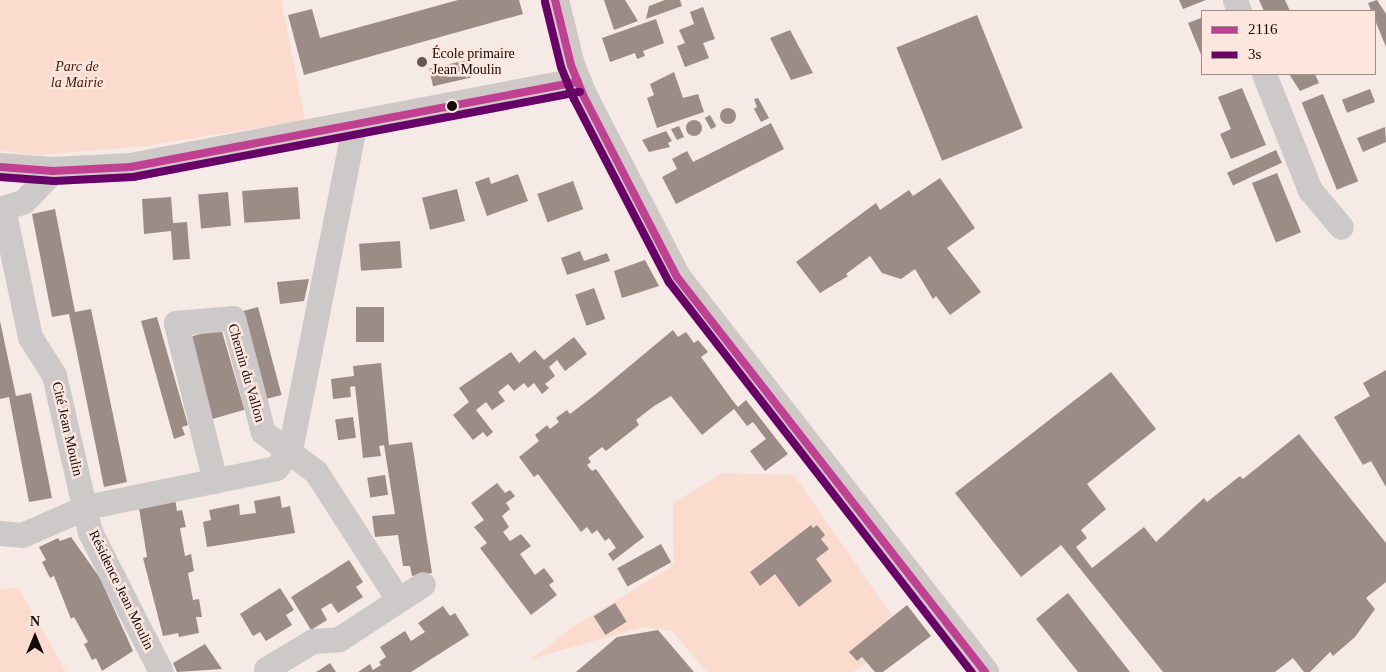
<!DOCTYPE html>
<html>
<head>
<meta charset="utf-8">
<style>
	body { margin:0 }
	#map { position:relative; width:1386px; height:672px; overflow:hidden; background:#f5eae5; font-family:"Times New Roman",serif }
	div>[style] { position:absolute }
	.green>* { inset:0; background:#fadbce }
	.building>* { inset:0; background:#9b8c86; transform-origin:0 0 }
	.round { border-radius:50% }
	.street>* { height:25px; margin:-12.5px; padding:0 12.5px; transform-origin:12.5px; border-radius:12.5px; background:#cdc9c8 }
	.secondary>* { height:28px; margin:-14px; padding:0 14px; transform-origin:14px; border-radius:14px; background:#cec9c7 }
	.bus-1>* { height:8px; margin:-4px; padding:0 4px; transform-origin:4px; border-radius:4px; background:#c04192 }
	.bus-2>* { height:8px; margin:-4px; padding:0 4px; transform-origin:4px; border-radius:4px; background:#680068 }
	.dots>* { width:14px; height:14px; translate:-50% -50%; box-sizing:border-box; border:2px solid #fce6de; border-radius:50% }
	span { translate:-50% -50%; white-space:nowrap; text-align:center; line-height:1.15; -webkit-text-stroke:5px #fce6de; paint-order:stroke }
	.poi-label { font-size:14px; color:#120a07 }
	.left { translate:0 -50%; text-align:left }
	.park-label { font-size:14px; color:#4a1700; font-style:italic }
	.street-label { font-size:14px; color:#120a07 }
	.legend { position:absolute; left:1201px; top:10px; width:175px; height:65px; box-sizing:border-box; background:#fce6de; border:1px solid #9e8e88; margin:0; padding:6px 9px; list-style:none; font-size:15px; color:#120a07 }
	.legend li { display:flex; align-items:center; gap:10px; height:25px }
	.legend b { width:25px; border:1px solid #9e8e88 }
	.north { position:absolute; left:10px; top:612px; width:50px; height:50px; -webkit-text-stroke:4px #fce6de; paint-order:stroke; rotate:0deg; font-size:14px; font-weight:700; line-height:20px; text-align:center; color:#120a07 }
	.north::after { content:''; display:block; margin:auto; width:18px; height:22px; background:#120a07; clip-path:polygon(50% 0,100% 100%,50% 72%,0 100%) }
</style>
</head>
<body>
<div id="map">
	<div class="green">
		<div style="clip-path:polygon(0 0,281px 0,305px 120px,146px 146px,40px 155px,0 151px)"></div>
		<div style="clip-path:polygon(723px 473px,794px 475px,906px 636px,853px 672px,707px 672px,672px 631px,643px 627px,531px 659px,571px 628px,674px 565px,673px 503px)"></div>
		<div style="clip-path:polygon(19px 588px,66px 672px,0 672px,0 589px)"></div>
	</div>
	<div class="building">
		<div style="clip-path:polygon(458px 0,519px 0,523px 14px,304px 75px,288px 15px,312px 9px,320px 38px)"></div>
		<div style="clip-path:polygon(604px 0,625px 0,638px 21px,614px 30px)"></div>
		<div style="clip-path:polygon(665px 0,680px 0,682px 6px,646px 19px,649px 6px)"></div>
		<div style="clip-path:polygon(1179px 0,1206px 0,1183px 9px)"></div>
		<div style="clip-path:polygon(1259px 0,1285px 0,1290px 11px,1264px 11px)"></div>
		<div style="clip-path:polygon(1377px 0,1386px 14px,1386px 47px,1368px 3px)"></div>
		<div style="clip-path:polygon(703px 7px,715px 39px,703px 43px,709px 58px,685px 67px,677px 46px,685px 43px,679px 30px,694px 24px,690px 12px)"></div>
		<div style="clip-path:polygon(1202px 13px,1202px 57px,1188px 23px,1201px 18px)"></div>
		<div style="left:977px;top:15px;width:122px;height:87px;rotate:68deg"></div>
		<div style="clip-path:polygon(656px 19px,664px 43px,643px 51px,645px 56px,637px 59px,635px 53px,610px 62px,602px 38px)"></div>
		<div style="clip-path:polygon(790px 30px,813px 73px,791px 80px,770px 38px)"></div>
		<div style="left:467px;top:60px;width:18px;height:39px;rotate:77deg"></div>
		<div style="clip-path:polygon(674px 72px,683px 98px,698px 94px,704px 112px,657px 128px,647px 98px,654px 95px,650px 84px)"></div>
		<div style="clip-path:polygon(1289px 74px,1315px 74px,1319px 83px,1300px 91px)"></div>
		<div style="clip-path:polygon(1242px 88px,1266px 145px,1231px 159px,1220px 134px,1231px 129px,1218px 97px)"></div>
		<div style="left:1370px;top:89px;width:14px;height:30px;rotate:69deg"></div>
		<div style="left:1323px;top:94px;width:94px;height:23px;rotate:68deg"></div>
		<div style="clip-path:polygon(758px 98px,769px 118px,761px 122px,754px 109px,757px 107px,754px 99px)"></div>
		<div class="round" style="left:720px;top:108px;width:16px;height:16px"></div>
		<div style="left:710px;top:115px;width:13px;height:6px;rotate:61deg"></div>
		<div class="round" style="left:686px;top:120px;width:16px;height:16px"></div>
		<div style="clip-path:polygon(771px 123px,784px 149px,676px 204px,662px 177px,677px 169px,672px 159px,687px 151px,693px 162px)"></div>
		<div style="clip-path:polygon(679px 126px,684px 137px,677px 140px,671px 129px)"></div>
		<div style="clip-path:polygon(1385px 127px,1386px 142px,1363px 152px,1357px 138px)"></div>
		<div style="clip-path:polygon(666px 131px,672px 141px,668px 143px,670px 147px,649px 152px,642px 140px)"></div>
		<div style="left:1276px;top:150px;width:14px;height:54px;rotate:65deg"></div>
		<div style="left:1277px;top:173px;width:64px;height:27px;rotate:68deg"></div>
		<div style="clip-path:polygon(518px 174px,528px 201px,487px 216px,475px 182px,489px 177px,491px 184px)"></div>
		<div style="clip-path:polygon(940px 178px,975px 228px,947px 248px,981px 292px,950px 315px,936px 296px,933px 299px,915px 269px,901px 279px,882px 273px,870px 256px,846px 274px,848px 276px,820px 293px,796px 262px,876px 203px,880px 210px,909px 190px,913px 196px)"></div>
		<div style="left:573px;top:181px;width:30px;height:38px;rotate:70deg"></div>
		<div style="left:298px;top:187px;width:32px;height:56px;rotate:86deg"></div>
		<div style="left:457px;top:189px;width:33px;height:36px;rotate:76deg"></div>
		<div style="left:228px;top:192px;width:34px;height:30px;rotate:85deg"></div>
		<div style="clip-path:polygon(171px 197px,173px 223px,187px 222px,190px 259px,173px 260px,171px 231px,144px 234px,142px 199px)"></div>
		<div style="clip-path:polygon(55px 209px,75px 312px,91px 309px,127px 482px,104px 487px,69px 314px,52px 317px,32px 214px)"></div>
		<div style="left:400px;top:241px;width:27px;height:41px;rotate:86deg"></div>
		<div style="clip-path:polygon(580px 251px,584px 261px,607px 253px,610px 261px,567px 275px,561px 258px)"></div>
		<div style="clip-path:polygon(645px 260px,659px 286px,622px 298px,614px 271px)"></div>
		<div style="clip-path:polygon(309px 279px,304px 301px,280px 304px,277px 282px)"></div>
		<div style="left:594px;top:288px;width:33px;height:20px;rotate:70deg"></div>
		<div style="left:258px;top:307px;width:91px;height:19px;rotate:75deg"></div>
		<div style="left:356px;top:307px;width:28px;height:35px"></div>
		<div style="clip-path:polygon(157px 317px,188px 425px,182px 427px,185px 435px,174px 439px,141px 321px)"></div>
		<div style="clip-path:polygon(0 321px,16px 396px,31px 393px,52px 498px,29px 502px,9px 397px,0 399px)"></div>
		<div style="left:221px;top:328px;width:85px;height:36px;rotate:74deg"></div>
		<div style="clip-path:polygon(673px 330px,678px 337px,686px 332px,694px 343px,698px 340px,708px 352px,701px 357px,733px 401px,738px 407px,746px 400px,788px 454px,765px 471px,750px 451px,766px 439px,753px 422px,747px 426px,734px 409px,702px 435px,671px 396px,654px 406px,636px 420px,639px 425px,606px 451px,602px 447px,588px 458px,591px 462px,587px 465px,592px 471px,596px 469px,644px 537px,613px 561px,608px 554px,616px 548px,609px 538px,605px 541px,597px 530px,592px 534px,587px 527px,581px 532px,538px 474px,534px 477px,519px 457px,539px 441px,535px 435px,547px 425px,550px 429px,559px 422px,556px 418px,567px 410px,570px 414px,596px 394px)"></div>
		<div style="clip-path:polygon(574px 337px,587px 354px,565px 371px,557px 360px,549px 367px,555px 376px,545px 384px,549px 388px,542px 394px,534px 383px,528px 388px,524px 383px,514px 391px,508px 384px,498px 392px,505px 401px,492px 410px,486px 402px,476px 410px,493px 432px,487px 437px,483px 432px,473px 440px,453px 415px,469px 402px,459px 388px,511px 352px,519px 363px,535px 350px,544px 360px)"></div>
		<div style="clip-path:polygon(381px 363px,389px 445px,412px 442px,432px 573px,412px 576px,410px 566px,403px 566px,398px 535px,375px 537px,372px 516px,395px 514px,384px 445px,379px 446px,381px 456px,363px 458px,355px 386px,350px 387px,351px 397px,333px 399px,331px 379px,354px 376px,353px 366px)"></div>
		<div style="clip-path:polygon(1386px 370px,1386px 487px,1371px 461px,1363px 465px,1334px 417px,1370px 396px,1363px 383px)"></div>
		<div style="clip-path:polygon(1111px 372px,1156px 429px,1087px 484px,1106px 509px,1081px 530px,1087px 538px,1076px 547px,1092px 568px,1144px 527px,1156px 542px,1204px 498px,1207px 502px,1240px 476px,1243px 479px,1299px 434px,1386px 543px,1386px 582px,1366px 598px,1375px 609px,1355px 637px,1333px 656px,1330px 652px,1310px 672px,1304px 672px,1293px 658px,1275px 672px,1163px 672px,1061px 545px,1021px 577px,955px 493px)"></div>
		<div style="left:353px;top:417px;width:21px;height:18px;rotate:82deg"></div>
		<div style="left:385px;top:475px;width:20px;height:18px;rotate:81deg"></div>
		<div style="clip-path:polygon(497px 483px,505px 493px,510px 490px,515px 496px,506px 503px,510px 509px,502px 516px,509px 527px,503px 532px,510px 541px,521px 534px,531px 546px,520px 554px,535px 575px,544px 568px,554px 581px,549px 585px,557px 595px,531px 615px,480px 548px,487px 543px,474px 527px,484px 520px,471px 503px)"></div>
		<div style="clip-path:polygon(280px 496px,282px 508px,290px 506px,295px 533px,207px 547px,203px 522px,211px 520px,209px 510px,239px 504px,240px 515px,256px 513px,254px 501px)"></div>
		<div style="clip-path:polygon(175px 498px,177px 511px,182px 510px,186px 527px,180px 528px,185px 556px,191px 554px,194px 571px,188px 573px,193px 600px,199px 599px,202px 617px,196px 617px,199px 633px,179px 637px,178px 633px,163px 636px,143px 558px,147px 557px,139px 508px)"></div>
		<div style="clip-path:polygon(811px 525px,813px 528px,817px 525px,825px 535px,821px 539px,829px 549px,816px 559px,832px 581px,799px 607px,775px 574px,760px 586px,750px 572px)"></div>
		<div style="clip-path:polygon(71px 537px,100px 578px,133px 651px,102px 671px,96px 658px,92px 660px,84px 644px,88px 642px,74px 617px,71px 619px,54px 576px,50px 578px,42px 562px,46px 560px,39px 547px,58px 538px,60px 541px)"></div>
		<div style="left:661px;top:544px;width:21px;height:50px;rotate:61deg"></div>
		<div style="clip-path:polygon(349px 560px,363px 582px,356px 587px,363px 597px,338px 613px,331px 603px,321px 609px,327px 620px,311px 630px,291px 597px)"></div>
		<div style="clip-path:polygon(280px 588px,294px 610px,286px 615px,292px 625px,266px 641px,260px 632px,253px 636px,240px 614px)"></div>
		<div style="clip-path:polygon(1068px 593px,1130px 672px,1078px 672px,1036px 619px)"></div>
		<div style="left:615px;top:603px;width:22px;height:25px;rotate:58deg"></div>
		<div style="clip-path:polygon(907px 605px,931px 636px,883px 672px,875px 672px,862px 657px,857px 661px,849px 652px)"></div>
		<div style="clip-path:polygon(443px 606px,450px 616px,455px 613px,469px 635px,411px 672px,358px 672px,370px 664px,373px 670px,381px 665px,379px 662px,386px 657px,380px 647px,405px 631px,411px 641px,425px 632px,418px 623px)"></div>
		<div style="clip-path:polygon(658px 630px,694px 672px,576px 672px,617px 637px)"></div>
		<div style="clip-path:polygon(205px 644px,222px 669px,177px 672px,173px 663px)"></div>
		<div style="clip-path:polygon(330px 663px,336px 672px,316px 672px,321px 669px)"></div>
	</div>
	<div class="street">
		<div style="left:1235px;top:0;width:12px;rotate:70deg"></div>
		<div style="left:1264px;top:74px;width:125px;rotate:68.4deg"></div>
		<div style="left:1310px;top:190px;width:48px;rotate:50deg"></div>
		<div style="left:3px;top:208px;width:132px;rotate:78.2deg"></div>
		<div style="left:30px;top:337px;width:45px;rotate:57.7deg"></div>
		<div style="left:54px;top:375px;width:161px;rotate:77.1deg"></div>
		<div style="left:90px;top:532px;width:157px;rotate:63.1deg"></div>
		<div style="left:0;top:209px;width:25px;rotate:-18deg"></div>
		<div style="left:24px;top:201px;width:42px;rotate:-46deg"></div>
		<div style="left:215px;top:481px;width:163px;rotate:-103.9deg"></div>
		<div style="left:176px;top:323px;width:57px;rotate:-5deg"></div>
		<div style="left:233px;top:318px;width:118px;rotate:75.3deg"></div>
		<div style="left:263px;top:432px;width:66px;rotate:37deg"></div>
		<div style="left:316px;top:472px;width:151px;rotate:57.2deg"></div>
		<div style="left:0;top:533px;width:22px;rotate:5deg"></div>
		<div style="left:22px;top:535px;width:70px;rotate:-23.6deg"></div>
		<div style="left:86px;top:507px;width:194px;rotate:-11.6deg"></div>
		<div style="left:276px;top:468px;width:23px;rotate:-52deg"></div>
		<div style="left:290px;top:450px;width:328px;rotate:-78.8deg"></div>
		<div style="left:266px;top:669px;width:55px;rotate:-30.8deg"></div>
		<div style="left:313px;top:641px;width:26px;rotate:-4deg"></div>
		<div style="left:339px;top:639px;width:100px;rotate:-33.2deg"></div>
	</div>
	<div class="secondary">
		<div style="left:555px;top:0;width:67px;rotate:76.2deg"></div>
		<div style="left:571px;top:65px;width:32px;rotate:68deg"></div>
		<div style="left:583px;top:95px;width:205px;rotate:62.7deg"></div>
		<div style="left:677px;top:277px;width:501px;rotate:52.05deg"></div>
		<div style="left:0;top:167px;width:53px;rotate:4.3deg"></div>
		<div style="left:53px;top:171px;width:78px;rotate:-2.9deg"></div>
		<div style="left:131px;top:167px;width:455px;rotate:-10.8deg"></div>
	</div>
	<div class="bus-1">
		<div style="left:555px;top:0;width:67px;rotate:76.2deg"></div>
		<div style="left:571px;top:65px;width:32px;rotate:68deg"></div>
		<div style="left:583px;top:95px;width:205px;rotate:62.7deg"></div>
		<div style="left:677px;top:277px;width:501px;rotate:52.05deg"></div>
		<div style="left:0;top:167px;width:53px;rotate:4.3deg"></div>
		<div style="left:53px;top:171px;width:78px;rotate:-2.9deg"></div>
		<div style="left:131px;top:167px;width:455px;rotate:-10.8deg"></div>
	</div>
	<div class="bus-2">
		<div style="left:545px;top:2px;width:67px;rotate:76.2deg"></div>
		<div style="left:561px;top:67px;width:35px;rotate:68deg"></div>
		<div style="left:574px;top:99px;width:206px;rotate:62.6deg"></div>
		<div style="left:669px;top:282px;width:494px;rotate:52.2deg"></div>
		<div style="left:0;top:177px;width:54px;rotate:4.2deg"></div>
		<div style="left:54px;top:181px;width:79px;rotate:-2.9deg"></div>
		<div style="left:133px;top:177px;width:455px;rotate:-10.8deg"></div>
	</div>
	<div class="dots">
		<div style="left:422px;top:62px;background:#615855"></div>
		<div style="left:452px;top:106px;background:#120a07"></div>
	</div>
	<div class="poi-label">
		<span class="left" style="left:432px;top:62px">École primaire<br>Jean Moulin</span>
	</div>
	<div class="park-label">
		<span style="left:77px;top:75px">Parc de<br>la Mairie</span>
	</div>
	<div class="street-label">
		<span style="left:246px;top:373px;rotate:74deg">Chemin du Vallon</span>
		<span style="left:67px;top:429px;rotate:77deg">Cité Jean Moulin</span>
		<span style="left:121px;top:590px;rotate:64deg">Résidence Jean Moulin</span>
	</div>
	<ul class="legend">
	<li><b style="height:6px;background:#c04192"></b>2116</li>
	<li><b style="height:6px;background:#680068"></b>3s</li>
	</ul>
	<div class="north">N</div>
</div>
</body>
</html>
